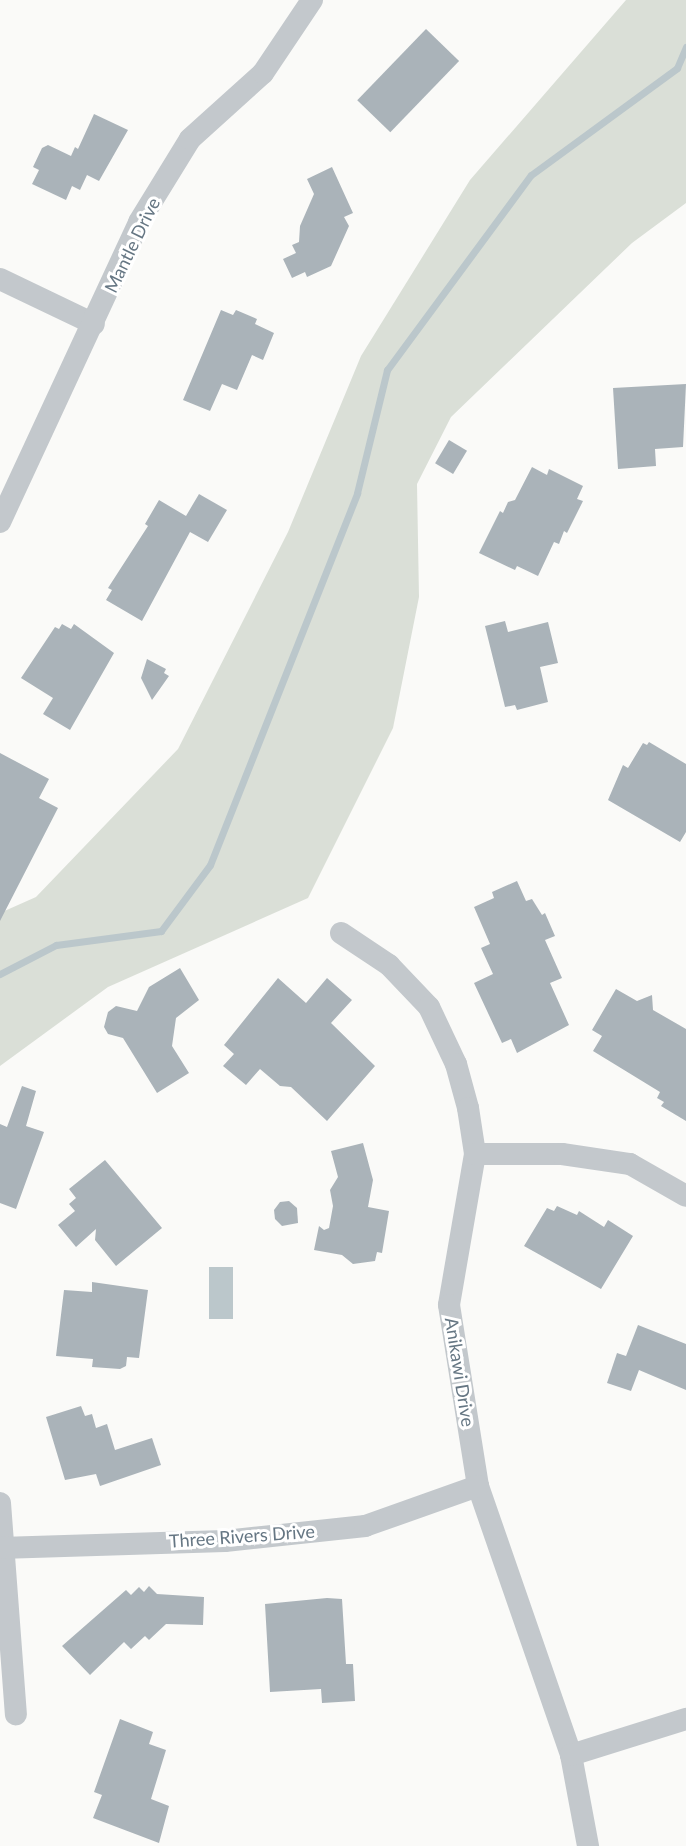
<!DOCTYPE html>
<html>
<head>
<meta charset="utf-8">
<style>
	body { margin:0 }
	#map { position:relative; width:686px; height:1846px; overflow:hidden; background:#fafaf8; font-family:Lato,sans-serif }
	div>[style] { position:absolute }
	.green>* { inset:0; background:#dadfd7 }
	.water>* { inset:0; background:#bbc7cb; transform-origin:0 0 }
	.stream>* { height:7px; margin:-3.5px; padding:0 3.5px; transform-origin:3.5px; border-radius:3.5px; background:#bbc7cb }
	.building>* { inset:0; background:#aab3b9; transform-origin:0 0 }
	.minor>* { height:22px; margin:-11px; padding:0 11px; transform-origin:11px; border-radius:11px; background:#c3c8cc }
	span { translate:-50% -50%; white-space:nowrap; text-align:center; line-height:1.15; -webkit-text-stroke:6px #fff; paint-order:stroke }
	.street-label { font-size:18px; color:#657683 }
</style>
</head>
<body>
<div id="map">
	<div class="green">
		<div style="clip-path:polygon(626px 0,686px 0,686px 203px,632px 243px,451px 417px,417px 484px,419px 597px,393px 728px,308px 898px,108px 987px,0 1066px,0 913px,36px 897px,178px 749px,288px 532px,361px 356px,470px 180px)"></div>
	</div>
	<div class="water">
		<div style="left:209px;top:1267px;width:24px;height:52px"></div>
	</div>
	<div class="stream">
		<div style="left:0;top:974px;width:63px;rotate:-27.4deg"></div>
		<div style="left:56px;top:945px;width:106px;rotate:-7.6deg"></div>
		<div style="left:161px;top:931px;width:82px;rotate:-53.4deg"></div>
		<div style="left:210px;top:865px;width:400px;rotate:-68.4deg"></div>
		<div style="left:357px;top:493px;width:127px;rotate:-76.3deg"></div>
		<div style="left:387px;top:370px;width:242px;rotate:-53.6deg"></div>
		<div style="left:531px;top:175px;width:181px;rotate:-36.2deg"></div>
		<div style="left:677px;top:68px;width:23px;rotate:-67deg"></div>
	</div>
	<div class="building">
		<div style="left:426px;top:29px;width:46px;height:99px;rotate:44deg"></div>
		<div style="clip-path:polygon(94px 114px,128px 130px,99px 181px,87px 175px,80px 190px,72px 186px,66px 200px,32px 184px,39px 170px,33px 167px,42px 148px,48px 145px,71px 156px,75px 147px,78px 149px)"></div>
		<div style="clip-path:polygon(332px 167px,353px 213px,344px 217px,349px 226px,331px 266px,307px 277px,305px 272px,292px 278px,283px 259px,296px 253px,292px 245px,299px 242px,300px 226px,314px 194px,307px 179px)"></div>
		<div style="clip-path:polygon(221px 310px,233px 315px,236px 310px,257px 319px,255px 324px,274px 333px,263px 360px,252px 355px,237px 390px,222px 384px,210px 411px,183px 400px)"></div>
		<div style="clip-path:polygon(686px 384px,683px 447px,655px 449px,656px 466px,618px 469px,613px 388px)"></div>
		<div style="left:449px;top:440px;width:21px;height:27px;rotate:31deg"></div>
		<div style="clip-path:polygon(532px 467px,547px 475px,549px 469px,583px 486px,577px 499px,583px 501px,567px 533px,564px 531px,559px 544px,554px 542px,538px 576px,517px 566px,515px 570px,479px 553px,500px 511px,503px 513px,508px 502px,515px 500px)"></div>
		<div style="clip-path:polygon(199px 494px,227px 510px,208px 542px,190px 532px,142px 621px,106px 600px,112px 590px,108px 588px,148px 526px,145px 524px,159px 500px,186px 516px)"></div>
		<div style="clip-path:polygon(505px 621px,508px 632px,548px 622px,558px 663px,540px 667px,548px 702px,517px 710px,515px 705px,505px 707px,485px 626px)"></div>
		<div style="clip-path:polygon(62px 624px,71px 629px,74px 624px,114px 653px,70px 730px,43px 714px,53px 698px,21px 678px,55px 627px,59px 629px)"></div>
		<div style="clip-path:polygon(147px 659px,166px 669px,164px 673px,169px 676px,152px 700px,141px 678px)"></div>
		<div style="clip-path:polygon(649px 742px,686px 764px,686px 832px,680px 842px,608px 800px,623px 765px,628px 768px,643px 743px,647px 745px)"></div>
		<div style="clip-path:polygon(0 753px,49px 779px,39px 798px,58px 808px,0 921px)"></div>
		<div style="clip-path:polygon(517px 881px,526px 901px,532px 899px,542px 915px,545px 913px,555px 936px,545px 940px,562px 978px,550px 983px,569px 1025px,517px 1053px,511px 1039px,502px 1043px,474px 983px,493px 974px,481px 948px,490px 944px,474px 907px,494px 898px,492px 892px)"></div>
		<div style="clip-path:polygon(180px 968px,199px 1000px,176px 1018px,172px 1046px,189px 1073px,157px 1093px,123px 1038px,108px 1034px,104px 1027px,108px 1012px,116px 1006px,137px 1011px,149px 987px)"></div>
		<div style="clip-path:polygon(278px 978px,306px 1003px,327px 978px,352px 1000px,331px 1023px,375px 1066px,327px 1121px,291px 1087px,280px 1086px,260px 1069px,246px 1085px,223px 1066px,234px 1054px,224px 1045px)"></div>
		<div style="clip-path:polygon(616px 989px,637px 1001px,652px 995px,653px 1010px,686px 1029px,686px 1121px,661px 1106px,664px 1102px,657px 1098px,660px 1092px,593px 1051px,602px 1036px,592px 1030px)"></div>
		<div style="clip-path:polygon(22px 1086px,36px 1091px,26px 1126px,44px 1132px,16px 1209px,0 1203px,0 1124px,7px 1127px)"></div>
		<div style="clip-path:polygon(363px 1143px,373px 1180px,368px 1207px,389px 1211px,382px 1253px,377px 1252px,375px 1261px,353px 1264px,342px 1255px,314px 1250px,319px 1226px,324px 1230px,329px 1228px,333px 1206px,330px 1190px,338px 1177px,331px 1151px)"></div>
		<div style="clip-path:polygon(105px 1160px,162px 1228px,116px 1266px,95px 1240px,96px 1229px,76px 1247px,58px 1225px,75px 1211px,69px 1204px,76px 1198px,69px 1189px)"></div>
		<div style="clip-path:polygon(289px 1201px,297px 1208px,298px 1223px,282px 1226px,275px 1219px,274px 1210px,280px 1202px)"></div>
		<div style="clip-path:polygon(557px 1206px,577px 1215px,579px 1211px,604px 1227px,608px 1220px,633px 1236px,601px 1289px,524px 1246px,547px 1208px,554px 1211px)"></div>
		<div style="clip-path:polygon(92px 1282px,148px 1290px,139px 1358px,127px 1357px,126px 1366px,120px 1369px,92px 1367px,93px 1359px,56px 1356px,64px 1290px,92px 1292px)"></div>
		<div style="clip-path:polygon(638px 1325px,686px 1344px,686px 1390px,639px 1370px,631px 1391px,607px 1383px,617px 1353px,626px 1356px)"></div>
		<div style="clip-path:polygon(81px 1406px,85px 1416px,92px 1414px,96px 1428px,107px 1424px,115px 1450px,152px 1438px,161px 1465px,100px 1486px,96px 1474px,65px 1480px,46px 1417px)"></div>
		<div style="clip-path:polygon(149px 1586px,157px 1594px,204px 1597px,203px 1625px,166px 1624px,149px 1640px,145px 1636px,131px 1649px,124px 1642px,90px 1675px,62px 1646px,126px 1590px,131px 1595px,139px 1587px,144px 1592px)"></div>
		<div style="clip-path:polygon(327px 1598px,342px 1599px,346px 1664px,353px 1664px,355px 1701px,322px 1703px,321px 1689px,270px 1692px,265px 1604px)"></div>
		<div style="clip-path:polygon(120px 1719px,153px 1732px,149px 1744px,166px 1750px,151px 1799px,169px 1806px,159px 1843px,93px 1818px,102px 1795px,94px 1792px)"></div>
	</div>
	<div class="minor">
		<div style="left:0;top:279px;width:104px;rotate:25.6deg"></div>
		<div style="left:0;top:522px;width:331px;rotate:-65.1deg"></div>
		<div style="left:139px;top:222px;width:97px;rotate:-58.4deg"></div>
		<div style="left:190px;top:139px;width:98px;rotate:-42.1deg"></div>
		<div style="left:263px;top:73px;width:88px;rotate:-56.1deg"></div>
		<div style="left:341px;top:933px;width:58px;rotate:33.7deg"></div>
		<div style="left:389px;top:965px;width:58px;rotate:46.4deg"></div>
		<div style="left:429px;top:1007px;width:63px;rotate:64.7deg"></div>
		<div style="left:456px;top:1064px;width:46px;rotate:74.7deg"></div>
		<div style="left:468px;top:1108px;width:47px;rotate:81.3deg"></div>
		<div style="left:475px;top:1154px;width:153px;rotate:99.8deg"></div>
		<div style="left:449px;top:1305px;width:183px;rotate:80.9deg"></div>
		<div style="left:478px;top:1486px;width:285px;rotate:70.9deg"></div>
		<div style="left:571px;top:1755px;width:93px;rotate:79.4deg"></div>
		<div style="left:475px;top:1154px;width:87px"></div>
		<div style="left:562px;top:1154px;width:69px;rotate:8.4deg"></div>
		<div style="left:630px;top:1164px;width:64px;rotate:29.7deg"></div>
		<div style="left:0;top:1503px;width:212px;rotate:85.7deg"></div>
		<div style="left:0;top:1548px;width:225px;rotate:-1.8deg"></div>
		<div style="left:225px;top:1541px;width:141px;rotate:-6.1deg"></div>
		<div style="left:365px;top:1526px;width:120px;rotate:-19.5deg"></div>
		<div style="left:571px;top:1755px;width:121px;rotate:-17.4deg"></div>
	</div>
	<div class="street-label">
		<span style="left:132px;top:245px;rotate:-64deg">Mantle Drive</span>
		<span style="left:460px;top:1372px;rotate:81deg">Anikawi Drive</span>
		<span style="left:242px;top:1536px;rotate:-4deg">Three Rivers Drive</span>
	</div>
</div>
</body>
</html>
